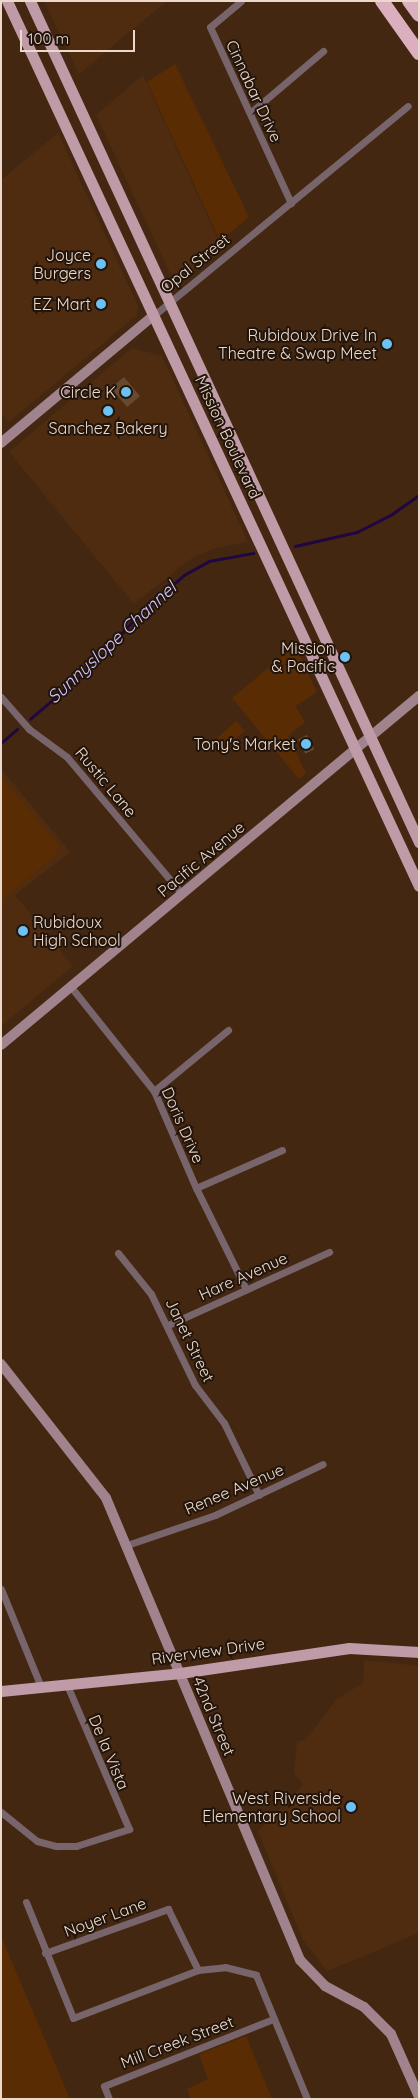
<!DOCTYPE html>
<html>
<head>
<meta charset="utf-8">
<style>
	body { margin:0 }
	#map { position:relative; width:420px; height:2100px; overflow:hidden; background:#442711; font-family:Quicksand,sans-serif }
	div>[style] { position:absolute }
	.built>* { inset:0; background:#4f2c10 }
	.green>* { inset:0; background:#592c04; transform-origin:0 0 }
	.stream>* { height:2.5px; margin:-1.25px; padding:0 1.25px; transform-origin:1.25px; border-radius:1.25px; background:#1f0841 }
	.building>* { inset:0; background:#674831; transform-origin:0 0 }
	.street>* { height:7px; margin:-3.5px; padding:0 3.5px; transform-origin:3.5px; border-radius:3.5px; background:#78656c }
	.secondary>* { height:10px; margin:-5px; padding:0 5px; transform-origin:5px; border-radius:5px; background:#a0838d }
	.primary>* { height:11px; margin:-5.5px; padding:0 5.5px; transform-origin:5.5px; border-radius:5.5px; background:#bf9aa7 }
	.highway>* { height:14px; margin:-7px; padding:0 7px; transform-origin:7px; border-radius:7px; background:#dcafbf }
	.dots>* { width:14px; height:14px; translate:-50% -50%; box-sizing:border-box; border:2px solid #21140b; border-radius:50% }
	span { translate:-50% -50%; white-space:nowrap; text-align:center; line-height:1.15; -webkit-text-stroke:4px #21140b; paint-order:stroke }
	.street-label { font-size:16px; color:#edd9cc }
	.poi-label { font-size:16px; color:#edd9cc }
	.right { translate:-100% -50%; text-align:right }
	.left { translate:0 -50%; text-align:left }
	.water-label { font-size:18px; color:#d3c6fd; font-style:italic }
	.frame { position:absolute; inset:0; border:2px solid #edd9cc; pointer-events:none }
	.scale { position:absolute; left:20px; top:30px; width:115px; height:22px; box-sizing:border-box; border:2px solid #edd9cc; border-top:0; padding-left:6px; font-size:15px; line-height:18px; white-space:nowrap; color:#edd9cc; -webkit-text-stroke:4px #21140b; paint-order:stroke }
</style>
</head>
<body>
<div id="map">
	<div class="built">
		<div style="clip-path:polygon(44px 1px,167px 1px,79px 74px)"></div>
		<div style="clip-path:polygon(143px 75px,221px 246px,184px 277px,170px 273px,96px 115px)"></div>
		<div style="clip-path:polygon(58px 133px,138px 306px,137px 315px,9px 422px,1px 413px,1px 180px)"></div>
		<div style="clip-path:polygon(132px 348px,162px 356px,248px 542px,212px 549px,189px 560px,134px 604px,9px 452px)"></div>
		<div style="clip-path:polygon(1px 769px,70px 852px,15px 895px,73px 966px,1px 1026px)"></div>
		<div style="clip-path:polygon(364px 1660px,419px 1666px,419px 1933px,327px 1971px,303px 1940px,258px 1831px,303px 1785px,294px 1773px,297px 1741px,305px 1740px,337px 1699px,363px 1683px)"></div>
	</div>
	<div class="green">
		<div style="clip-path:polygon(175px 64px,249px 217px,220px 241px,147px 82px)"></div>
		<div style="clip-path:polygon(295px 646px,317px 692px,295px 706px,305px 722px,288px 736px,306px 773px,299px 779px,232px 698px)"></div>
		<div style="left:236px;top:721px;width:13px;height:25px;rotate:48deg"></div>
		<div style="clip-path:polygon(1px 776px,59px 846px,57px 854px,1px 901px)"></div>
		<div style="clip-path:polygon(1px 1936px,70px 2099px,1px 2099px)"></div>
		<div style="clip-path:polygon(246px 2036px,272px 2099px,191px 2099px,187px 2089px,208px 2079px,199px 2054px)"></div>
	</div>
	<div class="stream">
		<div style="left:295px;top:546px;width:64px;rotate:-12.7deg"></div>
		<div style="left:357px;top:532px;width:39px;rotate:-27deg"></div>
		<div style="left:392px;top:514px;width:33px;rotate:-35deg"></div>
		<div style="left:30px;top:719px;width:87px;rotate:-40.3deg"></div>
		<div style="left:96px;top:663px;width:64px;rotate:-48.8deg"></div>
		<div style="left:138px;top:615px;width:61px;rotate:-41deg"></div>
		<div style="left:184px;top:575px;width:29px;rotate:-29deg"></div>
		<div style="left:209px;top:561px;width:45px;rotate:-10.3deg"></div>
		<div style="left:1px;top:743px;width:21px;rotate:-41deg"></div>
	</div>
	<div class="building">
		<div style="left:124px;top:377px;width:25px;height:17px;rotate:50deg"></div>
		<div style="left:307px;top:735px;width:16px;height:10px;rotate:63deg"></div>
	</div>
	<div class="street">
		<div style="left:241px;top:1px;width:40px;rotate:140deg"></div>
		<div style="left:210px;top:27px;width:194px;rotate:65.3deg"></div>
		<div style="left:250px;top:113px;width:96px;rotate:-40.3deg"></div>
		<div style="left:153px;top:316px;width:330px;rotate:-39.5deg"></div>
		<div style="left:1px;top:697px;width:43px;rotate:48.8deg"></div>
		<div style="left:29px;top:729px;width:47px;rotate:36.4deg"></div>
		<div style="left:67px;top:757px;width:179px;rotate:50deg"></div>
		<div style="left:71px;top:987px;width:133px;rotate:51.4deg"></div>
		<div style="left:154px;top:1091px;width:106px;rotate:66.6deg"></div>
		<div style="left:196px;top:1188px;width:113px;rotate:63.7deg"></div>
		<div style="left:154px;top:1091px;width:96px;rotate:-39.5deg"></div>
		<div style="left:196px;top:1188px;width:94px;rotate:-23.8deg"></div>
		<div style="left:118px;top:1253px;width:53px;rotate:51.2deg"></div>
		<div style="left:151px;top:1294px;width:101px;rotate:64.2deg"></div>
		<div style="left:195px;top:1385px;width:48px;rotate:52.7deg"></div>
		<div style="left:224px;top:1423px;width:80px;rotate:64.1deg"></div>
		<div style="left:168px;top:1325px;width:177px;rotate:-24.4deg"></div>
		<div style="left:127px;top:1545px;width:93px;rotate:-18.8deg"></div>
		<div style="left:215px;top:1515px;width:119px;rotate:-25.3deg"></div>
		<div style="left:1px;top:1589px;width:106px;rotate:67.8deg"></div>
		<div style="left:1px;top:1812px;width:46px;rotate:38.9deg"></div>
		<div style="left:37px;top:1841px;width:20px;rotate:15deg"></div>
		<div style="left:56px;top:1846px;width:20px"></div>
		<div style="left:76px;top:1846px;width:56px;rotate:-17.8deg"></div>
		<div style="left:129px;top:1829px;width:157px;rotate:-113.3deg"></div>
		<div style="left:26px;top:1902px;width:125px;rotate:67.9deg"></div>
		<div style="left:73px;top:2018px;width:134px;rotate:-21deg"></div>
		<div style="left:198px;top:1970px;width:27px;rotate:-6deg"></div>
		<div style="left:225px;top:1967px;width:32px;rotate:14deg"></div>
		<div style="left:256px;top:1975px;width:134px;rotate:67.6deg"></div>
		<div style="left:45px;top:1953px;width:131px;rotate:-19.7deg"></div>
		<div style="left:168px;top:1909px;width:68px;rotate:63.8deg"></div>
		<div style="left:109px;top:2099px;width:14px;rotate:-111deg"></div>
		<div style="left:104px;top:2086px;width:182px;rotate:-21.6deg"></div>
	</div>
	<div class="secondary">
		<div style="left:1px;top:443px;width:198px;rotate:-39.9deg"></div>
		<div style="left:1px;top:1045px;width:545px;rotate:-39.86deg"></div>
		<div style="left:1px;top:1364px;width:170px;rotate:51.9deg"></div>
		<div style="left:106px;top:1498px;width:501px;rotate:67.22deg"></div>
		<div style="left:300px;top:1960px;width:36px;rotate:46deg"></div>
		<div style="left:325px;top:1986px;width:44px;rotate:28.3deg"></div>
		<div style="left:364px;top:2007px;width:38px;rotate:45deg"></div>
		<div style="left:391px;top:2034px;width:69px;rotate:66deg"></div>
	</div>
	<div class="primary">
		<div style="left:7px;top:1px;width:976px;rotate:65.04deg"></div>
		<div style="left:30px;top:1px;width:927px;rotate:65.18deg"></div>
		<div style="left:1px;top:1691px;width:180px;rotate:-5.7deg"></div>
		<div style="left:180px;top:1673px;width:171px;rotate:-8.4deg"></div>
		<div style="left:349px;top:1648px;width:70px;rotate:3.3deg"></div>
	</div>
	<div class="highway">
		<div style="left:382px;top:1px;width:64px;rotate:54.6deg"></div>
		<div style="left:409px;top:1px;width:17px;rotate:54deg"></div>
	</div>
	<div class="dots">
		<div style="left:101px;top:264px;background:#6dc2f3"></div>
		<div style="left:101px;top:304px;background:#6dc2f3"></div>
		<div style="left:387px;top:344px;background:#6dc2f3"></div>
		<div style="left:126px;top:392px;background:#6dc2f3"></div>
		<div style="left:108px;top:411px;background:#6dc2f3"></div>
		<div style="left:345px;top:657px;background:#6dc2f3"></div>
		<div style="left:306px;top:744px;background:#6dc2f3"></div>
		<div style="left:23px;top:931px;background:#6dc2f3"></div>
		<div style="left:351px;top:1807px;background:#6dc2f3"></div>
	</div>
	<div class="street-label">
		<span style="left:254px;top:91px;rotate:65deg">Cinnabar Drive</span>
		<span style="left:195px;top:263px;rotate:-39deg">Opal Street</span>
		<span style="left:228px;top:437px;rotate:65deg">Mission Boulevard</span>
		<span style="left:106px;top:782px;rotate:50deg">Rustic Lane</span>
		<span style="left:201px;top:859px;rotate:-40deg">Pacific Avenue</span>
		<span style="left:183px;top:1125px;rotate:66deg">Doris Drive</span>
		<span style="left:243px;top:1276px;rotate:-24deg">Hare Avenue</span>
		<span style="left:190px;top:1340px;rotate:64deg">Janet Street</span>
		<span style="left:234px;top:1489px;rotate:-23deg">Renee Avenue</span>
		<span style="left:208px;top:1651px;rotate:-8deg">Riverview Drive</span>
		<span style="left:214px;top:1716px;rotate:67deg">42nd Street</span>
		<span style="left:109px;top:1752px;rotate:67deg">De la Vista</span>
		<span style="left:105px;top:1917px;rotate:-20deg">Noyer Lane</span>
		<span style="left:177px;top:2042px;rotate:-21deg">Mill Creek Street</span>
	</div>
	<div class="poi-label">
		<span class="right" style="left:91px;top:264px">Joyce<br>Burgers</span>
		<span class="right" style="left:91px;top:304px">EZ Mart</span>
		<span class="right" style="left:377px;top:344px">Rubidoux Drive In<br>Theatre &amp; Swap Meet</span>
		<span class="right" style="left:116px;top:392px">Circle K</span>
		<span style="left:108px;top:428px">Sanchez Bakery</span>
		<span class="right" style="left:335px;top:657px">Mission<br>&amp; Pacific</span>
		<span class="right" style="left:296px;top:744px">Tony's Market</span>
		<span class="left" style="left:33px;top:931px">Rubidoux<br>High School</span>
		<span class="right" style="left:341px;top:1807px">West Riverside<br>Elementary School</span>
	</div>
	<div class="water-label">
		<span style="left:112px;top:643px;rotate:-43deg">Sunnyslope Channel</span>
	</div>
	<div class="frame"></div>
	<div class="scale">100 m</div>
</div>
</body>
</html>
